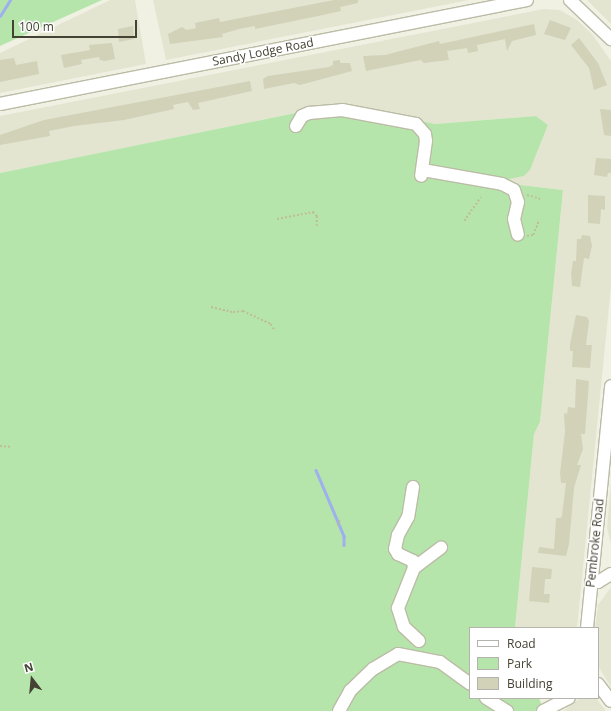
<!DOCTYPE html>
<html>
<head>
<meta charset="utf-8">
<style>
	body { margin:0 }
	#map { position:relative; width:611px; height:711px; overflow:hidden; background:#f0f1e3; font-family:"Open Sans",sans-serif }
	div>[style] { position:absolute }
	.residential>* { inset:0; background:#e4e5d1 }
	.green>* { inset:0; background:#b6e5ac }
	.stream>* { height:2.5px; margin:-1.25px; padding:0 1.25px; transform-origin:1.25px; border-radius:1.25px; background:#9fb0ee }
	.building>* { inset:0; background:#d2d2b9 }
	.path>* { height:1.5px; margin-top:-0.75px; transform-origin:0; background:repeating-linear-gradient(90deg,#bdbe97 0 2px,transparent 0 4px) }
	.roads { filter:drop-shadow(1px 0 #bbbca6) drop-shadow(-1px 0 #bbbca6) drop-shadow(0 1px #bbbca6) drop-shadow(0 -1px #bbbca6) }
	.minor>* { height:12px; margin:-6px; padding:0 6px; transform-origin:6px; border-radius:6px; background:#fff }
	span { translate:-50% -50%; white-space:nowrap; text-align:center; line-height:1.15; -webkit-text-stroke:3px #fff; paint-order:stroke }
	.street-label { font-size:12px; color:#434233 }
	.legend { position:absolute; left:469px; top:627px; width:130px; height:72px; box-sizing:border-box; background:#fff; border:1px solid #b4b3ad; margin:0; padding:5px 7px; list-style:none; font-size:12px; color:#434233 }
	.legend li { display:flex; align-items:center; gap:8px; height:20px }
	.legend b { width:20px; border:1px solid #b4b3ad }
	.north { position:absolute; left:12px; top:659px; width:40px; height:40px; -webkit-text-stroke:3px #fff; paint-order:stroke; rotate:344deg; font-size:11px; font-weight:700; line-height:16px; text-align:center; color:#434233 }
	.north::after { content:''; display:block; margin:auto; width:14px; height:18px; background:#434233; clip-path:polygon(50% 0,100% 100%,50% 72%,0 100%) }
	.scale { position:absolute; left:12px; top:20px; width:125px; height:18px; box-sizing:border-box; border:2px solid #434233; border-top:0; padding-left:5px; font-size:12px; line-height:14px; white-space:nowrap; color:#434233; -webkit-text-stroke:3px #fff; paint-order:stroke }
</style>
</head>
<body>
<div id="map">
	<div class="residential">
		<div style="clip-path:polygon(110px 0,135px 0,146px 64px,0 93px,0 53px)"></div>
		<div style="clip-path:polygon(153px 0,469px 0,166px 60px)"></div>
		<div style="clip-path:polygon(587px 0,611px 0,611px 24px)"></div>
		<div style="clip-path:polygon(544px 9px,560px 10px,577px 20px,592px 34px,611px 61px,611px 286px,577px 628px,515px 628px,534px 434px,540px 422px,563px 190px,520px 185px,508px 178px,524px 176px,530px 170px,548px 125px,536px 116px,435px 124px,364px 109px,325px 107px,0 173px,0 116px)"></div>
		<div style="clip-path:polygon(611px 484px,611px 545px,607px 528px)"></div>
		<div style="clip-path:polygon(611px 587px,611px 687px,598px 666px,598px 628px,595px 628px,598px 605px)"></div>
		<div style="clip-path:polygon(580px 698px,596px 698px,606px 711px,563px 711px)"></div>
	</div>
	<div class="green">
		<div style="clip-path:polygon(0 0,102px 0,0 46px)"></div>
		<div style="clip-path:polygon(325px 107px,364px 109px,435px 124px,536px 116px,548px 125px,530px 170px,524px 176px,509px 179px,520px 185px,563px 190px,540px 422px,534px 434px,515px 628px,470px 628px,470px 698px,539px 698px,544px 711px,0 711px,0 173px)"></div>
	</div>
	<div class="stream">
		<div style="left:0;top:16px;width:19px;rotate:-58deg"></div>
		<div style="left:316px;top:470px;width:72px;rotate:67deg"></div>
		<div style="left:344px;top:536px;width:9px;rotate:90deg"></div>
	</div>
	<div class="building">
		<div style="clip-path:polygon(334px 0,358px 0,358px 3px,340px 7px,341px 11px,323px 15px,255px 29px,255px 26px,239px 29px,222px 34px,223px 37px,170px 44px,168px 34px,182px 27px,187px 30px,196px 28px,195px 23px,219px 18px,220px 22px)"></div>
		<div style="clip-path:polygon(550px 20px,571px 28px,565px 40px,544px 34px)"></div>
		<div style="clip-path:polygon(534px 24px,536px 35px,512px 41px,507px 51px,505px 39px,477px 45px,478px 51px,468px 53px,467px 48px,447px 51px,449px 60px,424px 63px,421px 60px,366px 71px,363px 56px,385px 55px,439px 41px,440px 44px)"></div>
		<div style="clip-path:polygon(133px 26px,134px 39px,119px 42px,118px 29px)"></div>
		<div style="clip-path:polygon(579px 38px,598px 63px,607px 85px,594px 90px,589px 68px,571px 45px)"></div>
		<div style="clip-path:polygon(112px 43px,115px 59px,105px 61px,100px 60px,99px 57px,81px 60px,82px 64px,64px 68px,61px 55px,90px 50px,89px 45px)"></div>
		<div style="clip-path:polygon(14px 58px,16px 65px,37px 61px,39px 74px,0 82px,0 60px)"></div>
		<div style="clip-path:polygon(340px 60px,340px 63px,350px 63px,352px 71px,300px 85px,294px 83px,264px 89px,263px 79px,268px 76px,329px 67px,333px 65px,333px 61px)"></div>
		<div style="clip-path:polygon(250px 81px,252px 91px,198px 103px,200px 109px,193px 110px,188px 102px,173px 105px,174px 109px,124px 120px,74px 126px,49px 131px,50px 136px,0 145px,0 135px,44px 120px)"></div>
		<div style="clip-path:polygon(600px 109px,611px 110px,611px 136px,604px 135px)"></div>
		<div style="clip-path:polygon(596px 158px,611px 159px,611px 173px,608px 173px,607px 177px,594px 175px)"></div>
		<div style="clip-path:polygon(588px 195px,605px 196px,605px 210px,601px 209px,600px 224px,588px 223px)"></div>
		<div style="clip-path:polygon(582px 235px,590px 236px,592px 246px,589px 259px,584px 258px,580px 287px,572px 286px,571px 273px,573px 261px,576px 261px,577px 239px,581px 239px)"></div>
		<div style="clip-path:polygon(576px 315px,587px 317px,589px 321px,586px 345px,592px 345px,590px 368px,572px 367px,573px 351px,570px 351px,570px 344px)"></div>
		<div style="clip-path:polygon(576px 379px,589px 381px,585px 434px,581px 434px,583px 449px,577px 465px,581px 465px,574px 488px,569px 544px,566px 556px,538px 553px,539px 547px,554px 549px,556px 518px,561px 518px,562px 515px,566px 483px,561px 483px,560px 473px,565px 432px,564px 413px,567px 414px,568px 407px,575px 408px)"></div>
		<div style="clip-path:polygon(532px 567px,552px 569px,551px 579px,545px 579px,544px 594px,550px 594px,549px 603px,529px 601px)"></div>
	</div>
	<div class="path">
		<div style="left:527px;top:195px;width:15px;rotate:16deg"></div>
		<div style="left:277px;top:219px;width:37px;rotate:-11deg"></div>
		<div style="left:313px;top:212px;width:6px;rotate:45deg"></div>
		<div style="left:317px;top:216px;width:10px;rotate:90deg"></div>
		<div style="left:464px;top:221px;width:29px;rotate:-55deg"></div>
		<div style="left:527px;top:236px;width:6px;rotate:-9deg"></div>
		<div style="left:533px;top:235px;width:16px;rotate:-68deg"></div>
		<div style="left:211px;top:307px;width:23px;rotate:13deg"></div>
		<div style="left:233px;top:312px;width:10px;rotate:-6deg"></div>
		<div style="left:243px;top:311px;width:31px;rotate:25deg"></div>
		<div style="left:271px;top:324px;width:8px;rotate:60deg"></div>
		<div style="left:0;top:446px;width:12px;rotate:5deg"></div>
		<div style="left:337px;top:526px;width:7px;rotate:-63deg"></div>
	</div>
	<div class="roads">
		<div class="minor">
			<div style="left:570px;top:0;width:57px;rotate:43.6deg"></div>
			<div style="left:0;top:104px;width:537px;rotate:-11.16deg"></div>
			<div style="left:296px;top:126px;width:12px;rotate:-59deg"></div>
			<div style="left:302px;top:116px;width:8px;rotate:-23deg"></div>
			<div style="left:309px;top:113px;width:33px;rotate:-5deg"></div>
			<div style="left:342px;top:110px;width:75px;rotate:10.7deg"></div>
			<div style="left:416px;top:124px;width:13px;rotate:48deg"></div>
			<div style="left:425px;top:134px;width:7px;rotate:82deg"></div>
			<div style="left:426px;top:141px;width:35px;rotate:98deg"></div>
			<div style="left:423px;top:170px;width:80px;rotate:10deg"></div>
			<div style="left:502px;top:184px;width:13px;rotate:27deg"></div>
			<div style="left:514px;top:190px;width:13px;rotate:72deg"></div>
			<div style="left:518px;top:202px;width:17px;rotate:103deg"></div>
			<div style="left:514px;top:219px;width:16px;rotate:76deg"></div>
			<div style="left:413px;top:487px;width:30px;rotate:99deg"></div>
			<div style="left:408px;top:517px;width:21px;rotate:119deg"></div>
			<div style="left:398px;top:535px;width:14px;rotate:102deg"></div>
			<div style="left:395px;top:549px;width:6px;rotate:59deg"></div>
			<div style="left:398px;top:554px;width:17px;rotate:25deg"></div>
			<div style="left:413px;top:561px;width:7px;rotate:82deg"></div>
			<div style="left:591px;top:582px;width:7px"></div>
			<div style="left:598px;top:582px;width:15px;rotate:-32deg"></div>
			<div style="left:587px;top:628px;width:243px;rotate:-84.3deg"></div>
			<div style="left:419px;top:641px;width:21px;rotate:-137deg"></div>
			<div style="left:404px;top:627px;width:20px;rotate:-108deg"></div>
			<div style="left:398px;top:608px;width:43px;rotate:-68.2deg"></div>
			<div style="left:414px;top:568px;width:34px;rotate:-37deg"></div>
			<div style="left:598px;top:684px;width:21px;rotate:53deg"></div>
			<div style="left:486px;top:698px;width:25px;rotate:32deg"></div>
			<div style="left:339px;top:711px;width:23px;rotate:-61deg"></div>
			<div style="left:350px;top:691px;width:32px;rotate:-44deg"></div>
			<div style="left:373px;top:669px;width:29px;rotate:-31deg"></div>
			<div style="left:398px;top:654px;width:43px;rotate:10.8deg"></div>
			<div style="left:440px;top:662px;width:37px;rotate:36deg"></div>
			<div style="left:543px;top:711px;width:29px;rotate:-27deg"></div>
		</div>
	</div>
	<div class="street-label">
		<span style="left:263px;top:52px;rotate:-11deg">Sandy Lodge Road</span>
		<span style="left:595px;top:543px;rotate:-84deg">Pembroke Road</span>
	</div>
	<ul class="legend">
	<li><b style="height:5px;background:#fff"></b>Road</li>
	<li><b style="height:11px;background:#b6e5ac"></b>Park</li>
	<li><b style="height:11px;background:#d2d2b9"></b>Building</li>
	</ul>
	<div class="north">N</div>
	<div class="scale">100 m</div>
</div>
</body>
</html>
